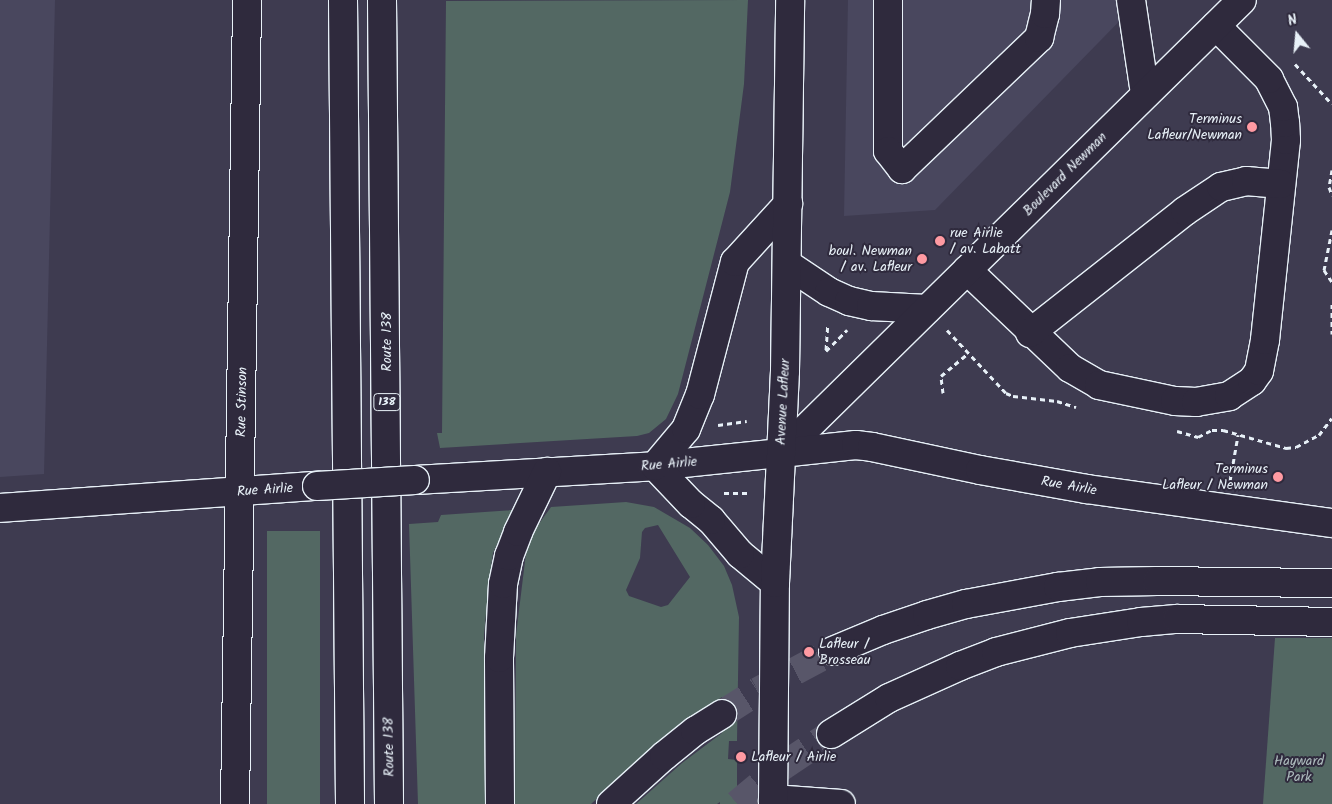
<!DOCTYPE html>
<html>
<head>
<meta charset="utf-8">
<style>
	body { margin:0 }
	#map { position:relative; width:1332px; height:804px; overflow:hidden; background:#3e3b50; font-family:Kalam,sans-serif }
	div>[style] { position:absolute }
	.built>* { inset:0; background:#49475e }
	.green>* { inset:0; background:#536863; transform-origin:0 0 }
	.highway-tunnel>* { height:28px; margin-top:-14px; transform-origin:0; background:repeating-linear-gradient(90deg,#585669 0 28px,transparent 0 42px) }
	.path>* { height:3px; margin-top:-1.5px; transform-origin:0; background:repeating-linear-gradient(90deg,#e8f1f8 0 5px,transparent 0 9px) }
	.roads { filter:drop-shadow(1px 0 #e8f1f8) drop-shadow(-1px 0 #e8f1f8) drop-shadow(0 1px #e8f1f8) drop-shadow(0 -1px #e8f1f8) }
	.minor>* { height:28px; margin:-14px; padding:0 14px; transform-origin:14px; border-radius:14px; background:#2f2a3d }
	.major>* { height:28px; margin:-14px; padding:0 14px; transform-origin:14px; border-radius:14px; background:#2f2a3d }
	.highway>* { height:28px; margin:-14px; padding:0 14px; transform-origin:14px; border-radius:14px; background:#2f2a3d }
	.bridges { filter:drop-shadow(1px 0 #e8f1f8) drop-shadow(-1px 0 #e8f1f8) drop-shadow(0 1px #e8f1f8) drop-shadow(0 -1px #e8f1f8) }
	.minor-bridge>* { height:28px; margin:-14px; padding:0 14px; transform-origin:14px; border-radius:14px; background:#2f2a3d }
	.dots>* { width:14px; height:14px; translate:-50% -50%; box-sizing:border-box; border:2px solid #2f2a3d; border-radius:50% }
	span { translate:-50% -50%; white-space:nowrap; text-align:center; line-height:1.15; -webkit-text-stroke:4px #2f2a3d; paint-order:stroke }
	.shield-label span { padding:1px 4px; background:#2f2a3d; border:1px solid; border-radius:4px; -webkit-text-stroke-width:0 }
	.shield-label { font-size:12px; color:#e8f1f8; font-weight:700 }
	.poi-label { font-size:14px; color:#e8f1f8 }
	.right { translate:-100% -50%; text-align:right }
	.left { translate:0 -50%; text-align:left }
	.street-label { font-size:14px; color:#e8f1f8 }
	.park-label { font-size:14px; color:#acbabc }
	.north { position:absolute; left:1272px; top:10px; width:50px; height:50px; -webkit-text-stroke:4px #2f2a3d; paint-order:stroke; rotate:343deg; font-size:14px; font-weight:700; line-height:20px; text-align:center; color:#e8f1f8 }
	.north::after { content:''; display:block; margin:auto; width:18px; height:22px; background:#e8f1f8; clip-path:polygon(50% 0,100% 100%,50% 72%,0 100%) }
</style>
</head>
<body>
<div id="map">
	<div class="built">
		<div style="clip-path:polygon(0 0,55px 0,44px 474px,0 477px)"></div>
		<div style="clip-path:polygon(848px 0,1140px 0,935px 210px,844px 216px)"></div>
	</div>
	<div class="green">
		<div style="clip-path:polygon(748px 0,744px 84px,730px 192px,678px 394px,666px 419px,649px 433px,637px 436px,440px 448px,437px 433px,442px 433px,446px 1px)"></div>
		<div style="clip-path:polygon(evenodd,626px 502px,654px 507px,690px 528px,708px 545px,724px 566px,732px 585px,739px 617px,737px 741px,729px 741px,728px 759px,737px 760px,737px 804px,720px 804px,720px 802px,717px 804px,636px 804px,682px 763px,722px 733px,722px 697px,655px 746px,591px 804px,515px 804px,516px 635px,526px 553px,533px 532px,551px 507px,626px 502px,658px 525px,690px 577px,668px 605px,661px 607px,629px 596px,626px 590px,640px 558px,642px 532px,645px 528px,658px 525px)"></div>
		<div style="clip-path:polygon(513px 510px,493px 553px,489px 582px,484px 635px,485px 804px,418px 804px,409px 524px,438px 522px,441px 515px)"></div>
		<div style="left:320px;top:531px;width:273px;height:53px;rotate:90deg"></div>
		<div style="clip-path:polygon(1275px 638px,1332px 638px,1332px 804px,1263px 804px)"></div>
	</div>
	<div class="highway-tunnel">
		<div style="left:722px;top:714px;width:43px;rotate:-32.6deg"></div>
		<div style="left:758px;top:691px;width:85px;rotate:-28.1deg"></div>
		<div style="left:737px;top:804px;width:60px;rotate:-39.6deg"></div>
		<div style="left:783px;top:766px;width:58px;rotate:-33.7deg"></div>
	</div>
	<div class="path">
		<div style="left:1295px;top:64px;width:54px;rotate:47.2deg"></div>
		<div style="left:1332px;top:170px;width:17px;rotate:100deg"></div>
		<div style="left:1329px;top:187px;width:9px;rotate:69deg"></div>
		<div style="left:1332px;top:230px;width:41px;rotate:101.3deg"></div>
		<div style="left:1324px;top:270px;width:14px;rotate:56deg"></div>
		<div style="left:1332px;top:304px;width:30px;rotate:90deg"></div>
		<div style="left:947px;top:330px;width:86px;rotate:46.9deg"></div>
		<div style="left:1006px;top:393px;width:8px;rotate:23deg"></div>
		<div style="left:1013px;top:396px;width:44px;rotate:6.5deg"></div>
		<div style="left:1057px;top:401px;width:20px;rotate:18deg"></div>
		<div style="left:826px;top:350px;width:26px;rotate:-86deg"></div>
		<div style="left:826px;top:351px;width:30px;rotate:-45deg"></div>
		<div style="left:943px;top:393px;width:17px;rotate:-97deg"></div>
		<div style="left:941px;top:376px;width:35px;rotate:-40deg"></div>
		<div style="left:718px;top:425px;width:29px;rotate:-8deg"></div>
		<div style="left:1177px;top:431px;width:22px;rotate:16deg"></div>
		<div style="left:1198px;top:437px;width:16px;rotate:-27deg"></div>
		<div style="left:1212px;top:430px;width:11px"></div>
		<div style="left:1223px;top:430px;width:66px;rotate:15.9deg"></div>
		<div style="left:1286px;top:448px;width:10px;rotate:-6deg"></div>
		<div style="left:1296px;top:447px;width:26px;rotate:-28deg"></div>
		<div style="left:1319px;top:435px;width:21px;rotate:-53deg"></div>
		<div style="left:1230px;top:481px;width:47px;rotate:-80.1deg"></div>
		<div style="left:724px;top:493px;width:25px"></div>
	</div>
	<div class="roads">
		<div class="minor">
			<div style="left:888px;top:0;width:151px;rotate:90deg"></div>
			<div style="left:888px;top:151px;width:23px;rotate:52deg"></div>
			<div style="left:902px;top:169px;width:190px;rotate:-43.7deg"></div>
			<div style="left:1039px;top:38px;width:25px;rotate:-76deg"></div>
			<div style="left:1045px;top:14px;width:14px;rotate:-86deg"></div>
			<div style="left:1131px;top:0;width:95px;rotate:81.5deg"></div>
			<div style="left:967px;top:270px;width:142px;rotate:43.6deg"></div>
			<div style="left:1070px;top:368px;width:34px;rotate:30deg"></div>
			<div style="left:1099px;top:385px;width:78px;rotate:11.9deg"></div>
			<div style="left:1175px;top:401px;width:21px;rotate:3deg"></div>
			<div style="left:1196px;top:402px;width:34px;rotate:-10deg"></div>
			<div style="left:1229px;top:396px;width:27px;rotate:-33deg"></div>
			<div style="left:1252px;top:381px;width:12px;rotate:-55deg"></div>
			<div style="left:1259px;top:371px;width:32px;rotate:-79deg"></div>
			<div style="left:1265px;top:340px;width:201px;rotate:-84deg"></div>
			<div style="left:1286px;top:140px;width:17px;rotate:-93deg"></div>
			<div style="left:1285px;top:123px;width:16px;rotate:-97deg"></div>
			<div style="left:1283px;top:107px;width:31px;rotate:-117deg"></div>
			<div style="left:1269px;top:79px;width:75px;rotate:-135deg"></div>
			<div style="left:1030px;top:333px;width:197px;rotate:-38.2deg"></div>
			<div style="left:1185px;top:211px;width:43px;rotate:-33.7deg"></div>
			<div style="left:1221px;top:187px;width:26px;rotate:-13deg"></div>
			<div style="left:1246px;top:181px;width:35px;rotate:5deg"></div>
			<div style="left:415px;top:480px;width:240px;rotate:-3.3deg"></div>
			<div style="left:655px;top:466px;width:127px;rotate:-5.9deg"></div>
			<div style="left:0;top:508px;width:318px;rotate:-4deg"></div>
			<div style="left:773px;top:799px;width:68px;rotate:4.2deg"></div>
			<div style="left:235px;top:804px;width:804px;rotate:-89.14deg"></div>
			<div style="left:500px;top:804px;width:146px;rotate:-90.4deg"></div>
			<div style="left:499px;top:658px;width:74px;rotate:-86.9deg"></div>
			<div style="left:503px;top:584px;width:29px;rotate:-78deg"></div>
			<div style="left:509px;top:556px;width:26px;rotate:-69deg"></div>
			<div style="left:518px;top:532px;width:67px;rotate:-64.2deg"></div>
		</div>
		<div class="major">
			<div style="left:787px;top:264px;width:50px;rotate:33.7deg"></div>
			<div style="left:829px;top:292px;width:22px;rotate:24deg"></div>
			<div style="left:849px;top:301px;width:23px;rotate:13deg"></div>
			<div style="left:871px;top:306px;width:56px;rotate:3.1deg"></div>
			<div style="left:781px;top:453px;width:646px;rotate:-44.5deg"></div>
			<div style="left:781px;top:453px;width:75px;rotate:-6.1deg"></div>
			<div style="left:856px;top:445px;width:16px;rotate:7deg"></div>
			<div style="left:872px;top:447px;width:110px;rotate:12deg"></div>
			<div style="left:980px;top:470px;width:109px;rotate:10.1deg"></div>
			<div style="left:1087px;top:489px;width:247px;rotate:7.9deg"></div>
			<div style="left:775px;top:583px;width:45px;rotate:-140.4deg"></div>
			<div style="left:740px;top:554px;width:45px;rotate:-130.5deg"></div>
			<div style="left:711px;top:520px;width:26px;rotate:-141deg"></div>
			<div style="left:691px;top:504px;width:52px;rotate:-133.5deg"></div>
			<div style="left:655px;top:466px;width:48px;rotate:-50deg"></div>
			<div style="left:686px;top:429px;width:37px;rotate:-68deg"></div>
			<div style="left:700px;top:395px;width:138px;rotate:-75.3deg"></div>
			<div style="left:735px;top:262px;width:79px;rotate:-47.6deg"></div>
			<div style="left:773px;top:804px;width:221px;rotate:-89.5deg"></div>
			<div style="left:775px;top:583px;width:212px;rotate:-87.3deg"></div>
			<div style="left:785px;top:371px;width:371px;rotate:-89.2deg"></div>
		</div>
		<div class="highway">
			<div style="left:343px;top:0;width:804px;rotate:89.5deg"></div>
			<div style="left:382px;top:0;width:804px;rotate:89.5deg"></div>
			<div style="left:833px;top:651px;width:54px;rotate:-22.8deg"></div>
			<div style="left:883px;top:630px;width:46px;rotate:-18.8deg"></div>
			<div style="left:927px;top:615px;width:41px;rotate:-15.8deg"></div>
			<div style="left:966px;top:604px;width:94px;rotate:-10.5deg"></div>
			<div style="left:1058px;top:587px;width:42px;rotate:-6.8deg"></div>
			<div style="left:1100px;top:582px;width:57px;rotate:-1deg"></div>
			<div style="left:1157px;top:581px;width:175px;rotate:0.7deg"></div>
			<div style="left:831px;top:734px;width:68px;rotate:-31.8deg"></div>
			<div style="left:889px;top:698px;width:78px;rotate:-24.3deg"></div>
			<div style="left:960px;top:666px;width:39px;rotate:-21deg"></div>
			<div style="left:996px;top:652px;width:76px;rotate:-14.4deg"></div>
			<div style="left:1070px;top:633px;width:72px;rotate:-8.8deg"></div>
			<div style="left:1141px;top:622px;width:36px;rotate:-5deg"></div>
			<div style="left:1177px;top:619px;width:155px;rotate:1.1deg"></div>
			<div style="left:611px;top:804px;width:72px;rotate:-42.2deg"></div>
			<div style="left:664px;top:756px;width:40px;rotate:-39deg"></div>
			<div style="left:695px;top:731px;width:32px;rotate:-32deg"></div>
		</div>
	</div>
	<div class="bridges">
		<div class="minor-bridge">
			<div style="left:317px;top:486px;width:98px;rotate:-3.5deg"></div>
		</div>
	</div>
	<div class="dots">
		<div style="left:1252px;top:127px;background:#ff9aa2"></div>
		<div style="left:940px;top:241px;background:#ff9aa2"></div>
		<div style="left:922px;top:259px;background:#ff9aa2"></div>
		<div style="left:1278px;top:477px;background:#ff9aa2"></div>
		<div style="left:809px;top:652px;background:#ff9aa2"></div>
		<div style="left:741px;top:757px;background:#ff9aa2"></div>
	</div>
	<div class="shield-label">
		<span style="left:387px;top:402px">138</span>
	</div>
	<div class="poi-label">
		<span class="right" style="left:1242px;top:127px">Terminus<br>Lafleur/Newman</span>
		<span class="left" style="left:950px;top:241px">rue Airlie<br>/ av. Labatt</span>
		<span class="right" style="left:912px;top:259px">boul. Newman<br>/ av. Lafleur</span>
		<span class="right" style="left:1268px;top:477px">Terminus<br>Lafleur / Newman</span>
		<span class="left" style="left:819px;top:652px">Lafleur /<br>Brosseau</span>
		<span class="left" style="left:751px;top:757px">Lafleur / Airlie</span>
	</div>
	<div class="street-label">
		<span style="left:1065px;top:174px;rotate:-45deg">Boulevard Newman</span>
		<span style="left:387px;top:342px;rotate:-90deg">Route 138</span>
		<span style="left:242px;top:402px;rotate:-89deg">Rue Stinson</span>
		<span style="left:783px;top:402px;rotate:-87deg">Avenue Lafleur</span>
		<span style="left:669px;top:464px;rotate:-5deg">Rue Airlie</span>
		<span style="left:1069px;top:486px;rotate:10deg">Rue Airlie</span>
		<span style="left:265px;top:490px;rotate:-4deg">Rue Airlie</span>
		<span style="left:389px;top:747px;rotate:-91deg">Route 138</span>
	</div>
	<div class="park-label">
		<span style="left:1299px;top:769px">Hayward<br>Park</span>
	</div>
	<div class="north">N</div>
</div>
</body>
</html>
